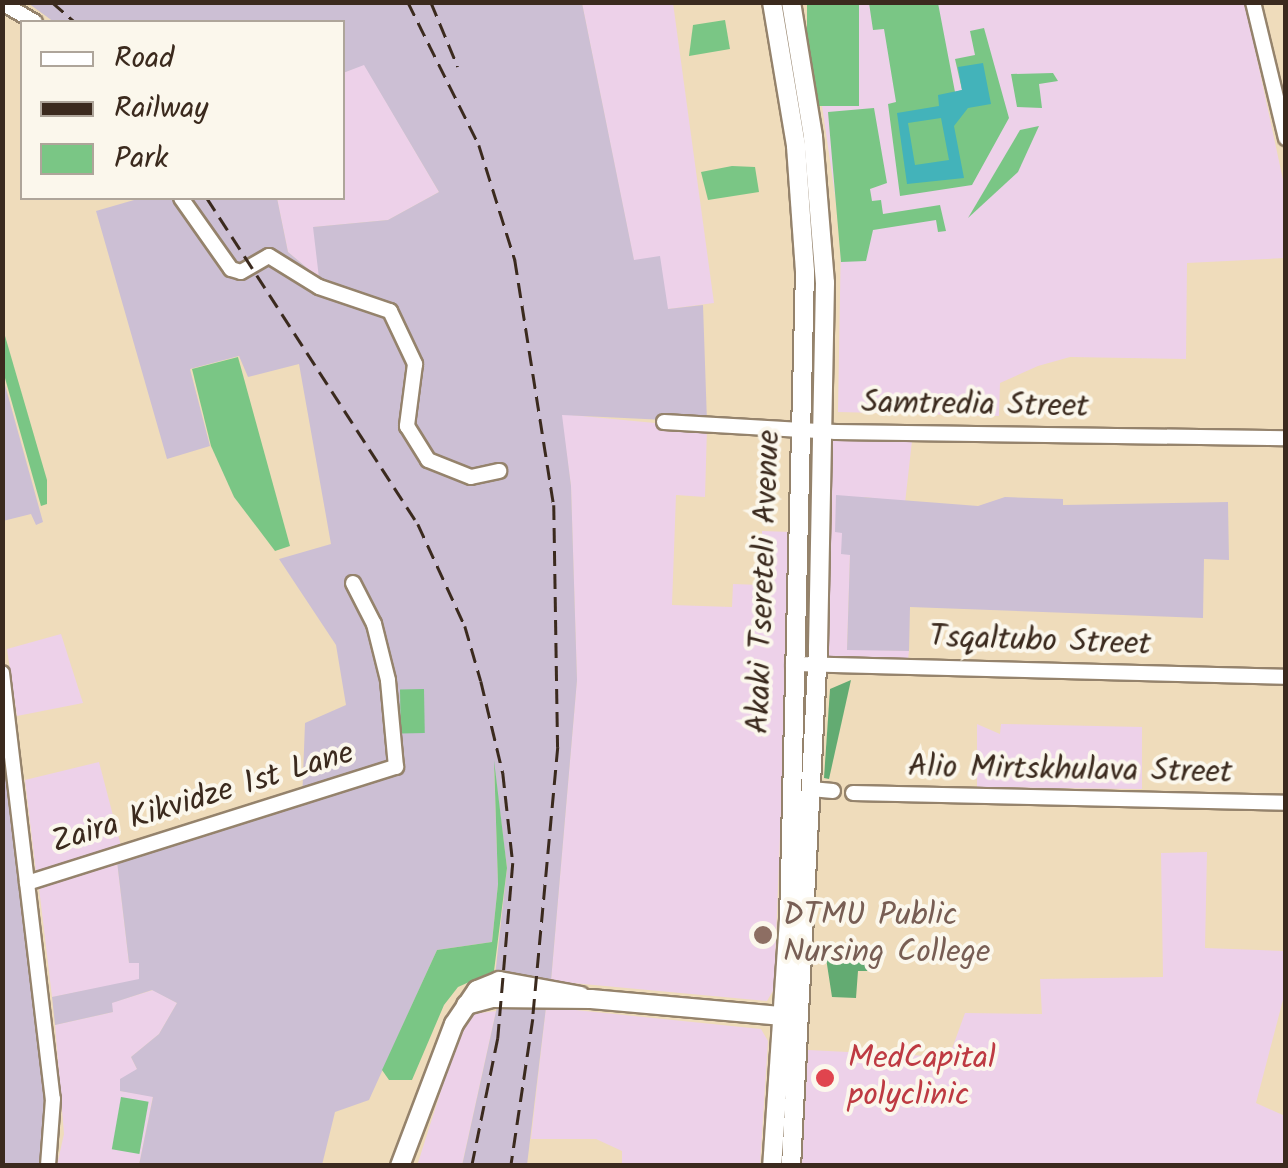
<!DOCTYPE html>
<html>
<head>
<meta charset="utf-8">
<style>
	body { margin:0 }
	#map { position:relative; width:1288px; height:1168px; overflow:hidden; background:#efdcbb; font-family:Kalam,sans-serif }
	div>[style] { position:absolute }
	.built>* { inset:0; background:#edd1e9 }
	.industrial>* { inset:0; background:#ccbfd4 }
	.green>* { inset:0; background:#7ac685; transform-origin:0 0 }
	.forest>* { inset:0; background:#63ab72 }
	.water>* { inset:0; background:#43b3ba }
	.roads { filter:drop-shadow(2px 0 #95836c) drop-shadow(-2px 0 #95836c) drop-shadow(0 2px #95836c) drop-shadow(0 -2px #95836c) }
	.minor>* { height:14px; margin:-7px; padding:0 7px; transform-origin:7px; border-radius:7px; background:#fff }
	.major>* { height:18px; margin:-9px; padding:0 9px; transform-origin:9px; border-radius:9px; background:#fff }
	.rail>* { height:2.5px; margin-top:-1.25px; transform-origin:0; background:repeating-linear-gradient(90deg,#3b2a1e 0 15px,transparent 0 23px) }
	.dots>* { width:28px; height:28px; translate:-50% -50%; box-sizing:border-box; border:5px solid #fbf7ec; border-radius:50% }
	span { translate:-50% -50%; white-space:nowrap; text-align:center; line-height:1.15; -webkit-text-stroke:8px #fbf7ec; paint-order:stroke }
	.street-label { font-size:32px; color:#3b2a1e }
	.education-label { font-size:32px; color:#785e54 }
	.left { translate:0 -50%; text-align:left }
	.health-label { font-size:32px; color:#be3a42 }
	.frame { position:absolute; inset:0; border:5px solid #3b2a1e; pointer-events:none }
	.legend { position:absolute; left:20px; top:20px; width:325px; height:180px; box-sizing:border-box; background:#fbf7ec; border:2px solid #aea59a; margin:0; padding:12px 18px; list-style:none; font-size:30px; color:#3b2a1e }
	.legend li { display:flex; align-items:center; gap:20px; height:50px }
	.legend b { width:50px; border:2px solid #aea59a }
</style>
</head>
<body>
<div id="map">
	<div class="built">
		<div style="clip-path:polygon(582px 3px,673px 3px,714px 303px,668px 309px,634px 261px)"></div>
		<div style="clip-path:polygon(807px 3px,1245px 3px,1285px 189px,1285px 258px,1187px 263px,1186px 359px,1070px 357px,1038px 366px,1000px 383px,999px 416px,838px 412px,841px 236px)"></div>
		<div style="clip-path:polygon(364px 64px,439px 192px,388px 220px,314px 227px,320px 279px,288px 252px,277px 198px,342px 198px,343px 73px)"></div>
		<div style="clip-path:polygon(561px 414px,707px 428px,705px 497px,676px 495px,672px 605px,732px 607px,733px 584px,761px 585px,762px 531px,792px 532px,774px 989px,767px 1001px,551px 981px,577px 680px,571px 486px)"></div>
		<div style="clip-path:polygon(826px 440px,912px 441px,905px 503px,865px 497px,836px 532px,842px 532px,850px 554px,847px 649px,909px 651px,908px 660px,823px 657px)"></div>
		<div style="clip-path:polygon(61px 634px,83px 703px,17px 716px,7px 649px)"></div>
		<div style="clip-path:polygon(977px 724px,1000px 734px,1001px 724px,1142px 727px,1142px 789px,977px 787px)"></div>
		<div style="clip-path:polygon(99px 762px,121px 846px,36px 872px,25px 780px)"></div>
		<div style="clip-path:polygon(1207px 852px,1205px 948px,1285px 951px,1284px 996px,1256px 1103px,1285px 1116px,1285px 1165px,802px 1165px,808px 1050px,949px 1057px,965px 1013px,1042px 1014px,1040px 979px,1163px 977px,1161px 853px)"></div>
		<div style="clip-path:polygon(117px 861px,129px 963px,139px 962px,139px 980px,52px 997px,39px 888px)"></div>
		<div style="clip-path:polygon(153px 990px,177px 1003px,159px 1034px,131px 1057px,137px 1069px,120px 1091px,153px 1096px,139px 1165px,57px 1165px,64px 1134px,55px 1025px,113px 1012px,111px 1003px)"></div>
		<div style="clip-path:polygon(546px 1007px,761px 1029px,768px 1041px,760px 1165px,622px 1165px,622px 1151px,596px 1139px,531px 1139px)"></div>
		<div style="clip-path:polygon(496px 1011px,462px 1165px,417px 1166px,465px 1015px)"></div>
	</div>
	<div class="industrial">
		<div style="clip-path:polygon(28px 3px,582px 3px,634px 260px,660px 256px,668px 309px,703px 305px,707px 422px,562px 415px,571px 486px,577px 680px,551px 981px,495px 976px,507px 868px,494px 765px,498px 884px,492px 942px,437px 950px,369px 1100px,335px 1112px,322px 1165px,139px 1165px,153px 1097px,120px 1091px,120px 1079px,137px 1069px,131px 1057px,159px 1034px,177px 1003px,152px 990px,112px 1003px,113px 1012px,55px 1025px,52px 997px,139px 979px,139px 963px,129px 963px,117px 861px,302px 803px,305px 723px,346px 705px,336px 645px,279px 559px,331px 544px,299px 364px,248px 377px,239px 356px,190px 369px,210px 446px,167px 459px,96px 211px,141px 198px,171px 198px,224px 276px,243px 279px,188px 198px,277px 198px,288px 252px,319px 278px,313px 227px,388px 220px,439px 192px,364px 65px,343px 73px,342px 22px,54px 22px)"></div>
		<div style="clip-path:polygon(2px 374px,43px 522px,36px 525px,31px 514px,3px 521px)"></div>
		<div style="clip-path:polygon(836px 495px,978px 506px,1005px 497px,1063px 499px,1063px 505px,1228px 502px,1229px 560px,1204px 559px,1203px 618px,910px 607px,909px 651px,847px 650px,850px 555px,841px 554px,842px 533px,835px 532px)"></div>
		<div style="clip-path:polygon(2px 739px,50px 1112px,42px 1165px,3px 1165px)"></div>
		<div style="clip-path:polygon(497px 1007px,546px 1007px,527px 1165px,462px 1166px)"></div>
	</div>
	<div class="green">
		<div style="left:807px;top:3px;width:52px;height:103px"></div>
		<div style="clip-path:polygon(869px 3px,938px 3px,955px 92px,962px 90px,955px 59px,975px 55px,970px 31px,984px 28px,1009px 118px,972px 185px,900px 196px,888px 104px,896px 102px,884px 29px,873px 30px)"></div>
		<div style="clip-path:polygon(725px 20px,730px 49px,689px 56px,693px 25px)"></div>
		<div style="clip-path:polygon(1053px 73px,1058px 81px,1039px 84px,1042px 108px,1017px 107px,1011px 74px)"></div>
		<div style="clip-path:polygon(874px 108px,887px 183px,870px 189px,872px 201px,881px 200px,883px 214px,940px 205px,946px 231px,938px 232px,936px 220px,873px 230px,866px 261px,841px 262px,828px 112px)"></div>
		<div style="clip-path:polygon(1039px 126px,1018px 172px,968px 218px,1020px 130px)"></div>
		<div style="clip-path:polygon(732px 166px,755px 167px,759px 192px,708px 200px,701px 172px)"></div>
		<div style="clip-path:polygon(3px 329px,47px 480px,47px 504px,41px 506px,3px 371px)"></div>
		<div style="clip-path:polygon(238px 357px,290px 546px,275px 551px,234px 497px,211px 446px,192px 369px)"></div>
		<div style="left:424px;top:689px;width:44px;height:24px;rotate:89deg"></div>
		<div style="clip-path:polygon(494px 760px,507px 868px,494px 971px,458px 987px,444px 1005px,412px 1080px,389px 1080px,382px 1070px,437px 950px,492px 942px,498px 884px)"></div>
		<div style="left:121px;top:1097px;width:28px;height:53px;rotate:10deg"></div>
	</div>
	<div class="forest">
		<div style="clip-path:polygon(851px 680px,829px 779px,824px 778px,830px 689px)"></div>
		<div style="clip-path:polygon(826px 958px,870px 959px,870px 971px,858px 971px,856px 998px,832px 997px)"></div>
	</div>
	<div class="water">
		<div style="clip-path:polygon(evenodd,983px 63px,991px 104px,968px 108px,954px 126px,964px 178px,907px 184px,897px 113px,939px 106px,938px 95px,962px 90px,958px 67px,983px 63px,941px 118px,949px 160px,915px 165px,908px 123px,941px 118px)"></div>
	</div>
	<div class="roads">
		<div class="minor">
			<div style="left:1253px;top:2px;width:140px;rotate:76.4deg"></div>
			<div style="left:2px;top:3px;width:38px;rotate:30deg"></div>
			<div style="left:181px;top:198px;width:87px;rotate:54.8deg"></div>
			<div style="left:231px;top:269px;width:10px;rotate:17deg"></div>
			<div style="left:241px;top:272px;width:32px;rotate:-30deg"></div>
			<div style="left:269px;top:256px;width:59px;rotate:31.8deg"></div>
			<div style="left:319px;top:287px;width:75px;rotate:18.7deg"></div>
			<div style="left:390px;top:311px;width:59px;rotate:64.7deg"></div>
			<div style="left:415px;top:364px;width:63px;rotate:97.4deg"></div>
			<div style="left:407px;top:426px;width:40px;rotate:58deg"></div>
			<div style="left:428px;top:460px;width:46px;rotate:21.6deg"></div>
			<div style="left:471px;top:477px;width:29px;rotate:-12deg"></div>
			<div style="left:664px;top:422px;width:172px;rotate:3.3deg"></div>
			<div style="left:836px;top:432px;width:450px;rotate:0.8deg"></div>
			<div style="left:793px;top:664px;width:493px;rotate:1.5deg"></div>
			<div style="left:2px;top:673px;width:429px;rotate:83.2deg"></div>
			<div style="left:53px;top:1099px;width:67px;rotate:94.3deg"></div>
			<div style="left:811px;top:789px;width:22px;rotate:5deg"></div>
			<div style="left:853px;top:793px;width:433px;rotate:1.3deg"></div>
			<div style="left:27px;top:883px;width:387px;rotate:-17.5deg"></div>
			<div style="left:396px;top:767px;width:87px;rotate:-95.3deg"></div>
			<div style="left:388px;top:680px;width:58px;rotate:-104deg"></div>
			<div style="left:374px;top:624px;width:46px;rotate:-117.1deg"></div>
		</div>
		<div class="major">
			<div style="left:772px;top:2px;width:146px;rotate:80.5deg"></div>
			<div style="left:796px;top:146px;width:125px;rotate:85.9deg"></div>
			<div style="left:805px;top:271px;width:648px;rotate:91.41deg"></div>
			<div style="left:789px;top:919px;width:248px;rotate:93.9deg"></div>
			<div style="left:791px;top:2px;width:137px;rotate:80.7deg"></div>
			<div style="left:813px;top:137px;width:146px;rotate:85.3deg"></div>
			<div style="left:825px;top:283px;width:365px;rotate:91.1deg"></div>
			<div style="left:818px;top:648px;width:519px;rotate:92.98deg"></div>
			<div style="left:466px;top:1005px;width:28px;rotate:-15deg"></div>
			<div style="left:493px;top:998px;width:98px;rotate:0.6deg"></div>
			<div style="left:591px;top:999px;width:201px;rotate:5.1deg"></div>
			<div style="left:400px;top:1166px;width:152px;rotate:-69.2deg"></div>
			<div style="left:454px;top:1024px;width:41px;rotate:-55.9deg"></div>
			<div style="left:477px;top:990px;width:24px;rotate:-22deg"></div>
			<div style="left:499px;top:981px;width:83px;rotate:10.4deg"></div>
		</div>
	</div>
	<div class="rail">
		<div style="left:52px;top:2px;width:30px;rotate:41deg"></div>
		<div style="left:408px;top:2px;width:160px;rotate:63.6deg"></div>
		<div style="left:479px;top:145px;width:121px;rotate:72.6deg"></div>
		<div style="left:515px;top:260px;width:248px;rotate:81deg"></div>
		<div style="left:554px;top:505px;width:242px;rotate:89.1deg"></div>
		<div style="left:558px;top:747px;width:273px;rotate:95.3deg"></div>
		<div style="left:533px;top:1019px;width:149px;rotate:98.5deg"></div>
		<div style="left:431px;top:2px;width:70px;rotate:67.4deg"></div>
		<div style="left:207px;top:198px;width:388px;rotate:57.1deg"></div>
		<div style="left:418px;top:524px;width:112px;rotate:65.3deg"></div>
		<div style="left:465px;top:626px;width:57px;rotate:73.8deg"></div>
		<div style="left:481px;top:681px;width:95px;rotate:76.6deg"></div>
		<div style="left:503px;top:773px;width:91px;rotate:83.7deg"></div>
		<div style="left:513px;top:863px;width:176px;rotate:94.9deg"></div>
		<div style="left:498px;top:1038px;width:131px;rotate:101.5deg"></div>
	</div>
	<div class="dots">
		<div style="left:763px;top:935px;background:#8d6e63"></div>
		<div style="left:825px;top:1078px;background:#e0444e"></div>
	</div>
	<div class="street-label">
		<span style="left:975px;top:406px;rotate:1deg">Samtredia Street</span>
		<span style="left:765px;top:582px;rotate:-88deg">Akaki Tsereteli Avenue</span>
		<span style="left:1040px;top:642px;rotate:2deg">Tsqaltubo Street</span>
		<span style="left:1070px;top:771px;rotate:1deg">Alio Mirtskhulava Street</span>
		<span style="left:203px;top:799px;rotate:-17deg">Zaira Kikvidze 1st Lane</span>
	</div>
	<div class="education-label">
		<span class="left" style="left:783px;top:935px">DTMU Public<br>Nursing College</span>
	</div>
	<div class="health-label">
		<span class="left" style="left:848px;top:1078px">MedCapital<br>polyclinic</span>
	</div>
	<div class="frame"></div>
	<ul class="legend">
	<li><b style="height:12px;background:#fff"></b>Road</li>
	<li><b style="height:12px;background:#3b2a1e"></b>Railway</li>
	<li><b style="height:28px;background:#7ac685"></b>Park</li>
	</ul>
</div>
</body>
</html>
